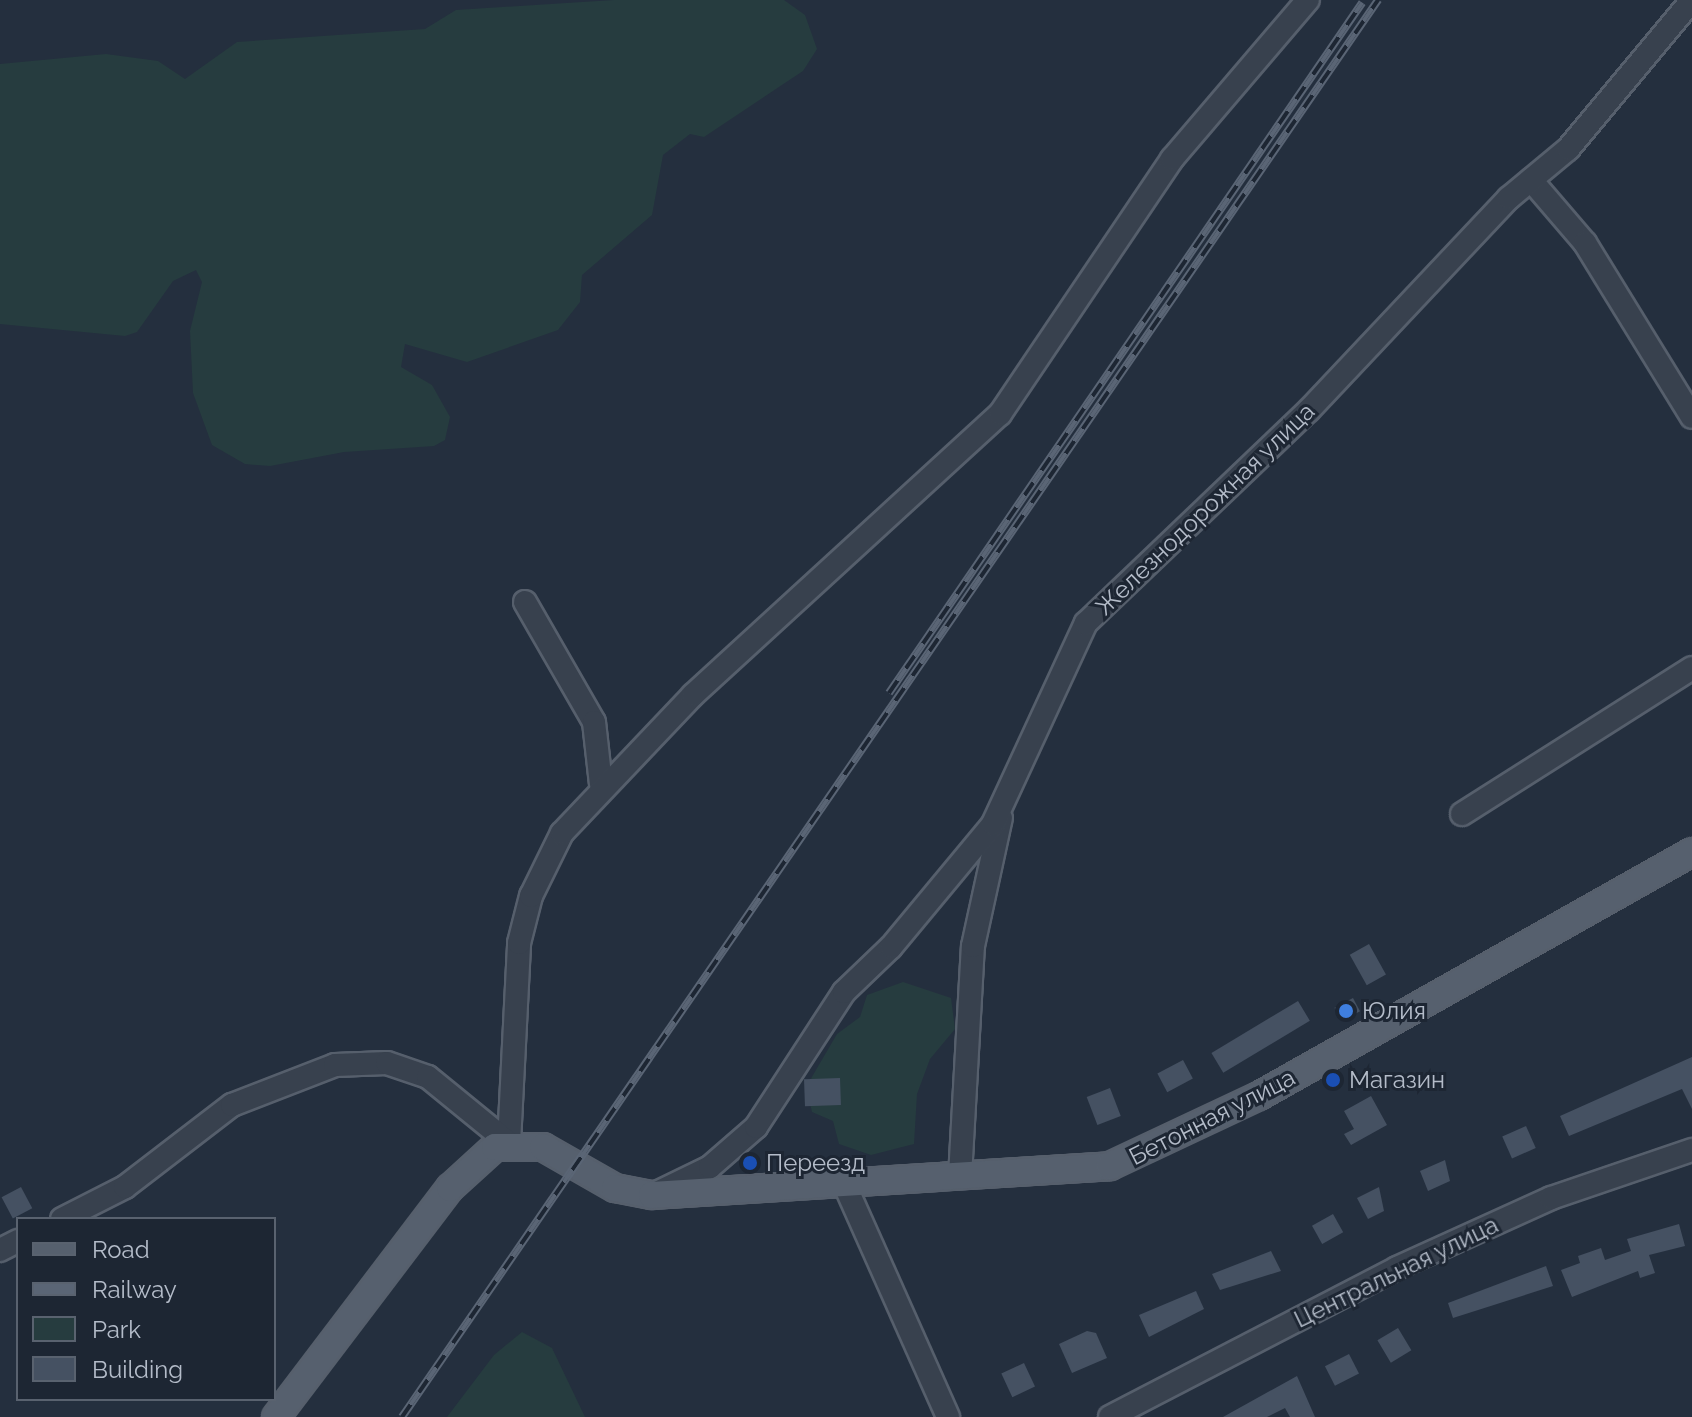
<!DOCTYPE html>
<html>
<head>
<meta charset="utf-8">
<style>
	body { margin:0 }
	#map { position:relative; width:1692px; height:1417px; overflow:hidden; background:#242f3e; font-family:Raleway,sans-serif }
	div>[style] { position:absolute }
	.green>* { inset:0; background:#263c3f }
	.building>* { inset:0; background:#455162; transform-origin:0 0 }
	.roads { filter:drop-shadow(2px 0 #565f6c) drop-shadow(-2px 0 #565f6c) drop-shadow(0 2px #565f6c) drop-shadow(0 -2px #565f6c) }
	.minor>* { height:22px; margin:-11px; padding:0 11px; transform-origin:11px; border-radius:11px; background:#38414e }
	.major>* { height:26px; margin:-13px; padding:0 13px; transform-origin:13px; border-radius:13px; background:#56606e }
	.rail>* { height:8px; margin-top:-4px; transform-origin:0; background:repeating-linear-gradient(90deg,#1d2633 0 15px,#5a6575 0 30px); box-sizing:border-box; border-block:2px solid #5a6575 }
	.dots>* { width:22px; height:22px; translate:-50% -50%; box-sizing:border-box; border:4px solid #1d2633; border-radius:50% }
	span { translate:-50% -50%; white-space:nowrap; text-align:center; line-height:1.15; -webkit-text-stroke:6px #1d2633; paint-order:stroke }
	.street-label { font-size:24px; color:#b4bcc9 }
	.poi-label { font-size:24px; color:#b4bcc9 }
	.left { translate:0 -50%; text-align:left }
	.legend { position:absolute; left:16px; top:1217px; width:260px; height:184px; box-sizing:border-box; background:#1d2633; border:2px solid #59626f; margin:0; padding:10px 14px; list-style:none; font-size:24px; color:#b4bcc9 }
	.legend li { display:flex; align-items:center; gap:16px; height:40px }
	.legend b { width:40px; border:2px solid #59626f }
</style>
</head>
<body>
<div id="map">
	<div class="green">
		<div style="clip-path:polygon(614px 0,784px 0,805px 15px,817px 49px,803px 71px,704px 137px,690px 134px,663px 155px,652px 215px,582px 275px,580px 302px,558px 330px,467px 362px,405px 344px,401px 367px,432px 385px,450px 417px,445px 440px,434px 446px,344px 452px,270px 466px,245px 464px,212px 445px,193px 393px,190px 331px,202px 282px,196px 270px,173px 281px,137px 332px,125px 336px,0 324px,0 64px,106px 54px,158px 61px,185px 79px,237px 42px,425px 29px,456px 10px)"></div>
		<div style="clip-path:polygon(903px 982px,951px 998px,955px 1029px,930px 1059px,917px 1094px,914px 1144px,871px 1155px,839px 1144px,833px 1121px,812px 1112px,806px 1087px,837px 1034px,860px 1017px,867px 995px)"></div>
		<div style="clip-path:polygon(522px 1332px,552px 1348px,585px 1417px,447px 1417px,494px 1355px)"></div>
	</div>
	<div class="building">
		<div style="left:1369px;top:944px;width:35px;height:22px;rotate:61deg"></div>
		<div style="left:1353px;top:998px;width:15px;height:21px;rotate:62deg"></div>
		<div style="left:1298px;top:1001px;width:23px;height:101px;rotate:59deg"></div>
		<div style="clip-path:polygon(1692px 1057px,1692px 1109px,1682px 1089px,1569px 1136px,1560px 1116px)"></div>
		<div style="left:1183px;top:1060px;width:21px;height:29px;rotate:62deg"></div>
		<div style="left:840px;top:1078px;width:27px;height:36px;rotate:88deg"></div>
		<div style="left:1110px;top:1088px;width:30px;height:25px;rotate:69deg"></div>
		<div style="clip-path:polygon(1371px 1096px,1387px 1125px,1351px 1145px,1344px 1134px,1354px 1129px,1344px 1111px)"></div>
		<div style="left:1526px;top:1126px;width:24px;height:26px;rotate:66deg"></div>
		<div style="clip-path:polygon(1445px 1160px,1450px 1181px,1428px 1191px,1420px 1171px)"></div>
		<div style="left:21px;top:1187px;width:24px;height:22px;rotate:62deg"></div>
		<div style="clip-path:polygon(1379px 1187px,1384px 1211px,1368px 1219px,1357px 1198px)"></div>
		<div style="left:1333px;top:1214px;width:21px;height:24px;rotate:61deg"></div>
		<div style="clip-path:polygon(1679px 1224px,1685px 1246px,1649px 1255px,1655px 1273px,1640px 1278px,1638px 1271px,1572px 1297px,1561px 1270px,1580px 1263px,1578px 1256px,1601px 1248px,1605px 1260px,1631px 1251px,1627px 1239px)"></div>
		<div style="clip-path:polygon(1271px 1251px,1281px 1271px,1220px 1290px,1212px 1274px)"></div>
		<div style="clip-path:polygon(1546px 1266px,1553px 1286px,1453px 1318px,1448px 1303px)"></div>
		<div style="clip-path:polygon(1196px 1291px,1204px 1309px,1149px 1337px,1139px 1315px)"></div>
		<div style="left:1398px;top:1328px;width:26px;height:24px;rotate:59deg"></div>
		<div style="clip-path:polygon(1087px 1331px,1096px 1333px,1107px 1358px,1072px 1373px,1059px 1344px)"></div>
		<div style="left:1349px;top:1354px;width:22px;height:27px;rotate:63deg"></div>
		<div style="left:1024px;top:1363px;width:26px;height:25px;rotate:65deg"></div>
		<div style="clip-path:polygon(1297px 1376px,1315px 1417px,1290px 1417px,1285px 1408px,1267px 1417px,1223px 1417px)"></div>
	</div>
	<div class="roads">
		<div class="minor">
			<div style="left:1531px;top:180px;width:83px;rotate:49.4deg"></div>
			<div style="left:1585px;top:243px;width:204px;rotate:58.4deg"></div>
			<div style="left:525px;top:602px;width:138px;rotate:60.1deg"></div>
			<div style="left:594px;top:722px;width:62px;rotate:83.6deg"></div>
			<div style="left:1462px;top:814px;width:272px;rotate:-32.4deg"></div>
			<div style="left:509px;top:1143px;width:200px;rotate:-87.1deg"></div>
			<div style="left:519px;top:943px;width:49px;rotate:-75.7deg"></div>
			<div style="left:531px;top:896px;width:70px;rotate:-63.8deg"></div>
			<div style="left:562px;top:833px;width:190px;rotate:-46.5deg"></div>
			<div style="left:693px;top:695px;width:416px;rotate:-42.5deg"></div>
			<div style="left:1000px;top:414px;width:308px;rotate:-56deg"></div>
			<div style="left:1172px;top:159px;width:209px;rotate:-49.5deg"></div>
			<div style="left:960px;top:1177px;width:231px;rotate:-86.8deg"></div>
			<div style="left:973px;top:946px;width:131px;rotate:-77.7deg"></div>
			<div style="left:844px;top:1183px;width:256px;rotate:66deg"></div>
			<div style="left:657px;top:1193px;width:59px;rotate:-26.1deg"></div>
			<div style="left:710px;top:1167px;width:61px;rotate:-41deg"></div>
			<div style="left:756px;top:1127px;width:161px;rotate:-56.9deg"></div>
			<div style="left:844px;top:992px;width:65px;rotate:-43.8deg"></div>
			<div style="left:891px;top:947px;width:160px;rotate:-50.3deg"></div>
			<div style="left:993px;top:824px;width:221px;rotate:-65.2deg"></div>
			<div style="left:1086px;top:623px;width:308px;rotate:-43.7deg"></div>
			<div style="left:1309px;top:410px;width:291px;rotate:-46.7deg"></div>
			<div style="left:1509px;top:198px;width:77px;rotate:-39.7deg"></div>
			<div style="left:1568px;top:149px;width:194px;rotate:-50.2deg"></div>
			<div style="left:62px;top:1219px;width:71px;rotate:-26.9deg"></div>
			<div style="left:125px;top:1187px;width:135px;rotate:-37.5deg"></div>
			<div style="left:232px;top:1105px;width:110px;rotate:-21.2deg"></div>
			<div style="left:335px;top:1065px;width:52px;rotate:-2.2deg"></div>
			<div style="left:387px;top:1063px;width:43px;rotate:18.9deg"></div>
			<div style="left:428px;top:1077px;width:104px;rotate:39.2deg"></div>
			<div style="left:0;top:1250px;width:20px;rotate:-27deg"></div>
			<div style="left:1110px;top:1417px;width:323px;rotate:-27.4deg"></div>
			<div style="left:1397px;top:1268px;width:169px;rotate:-24.4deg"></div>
			<div style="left:1551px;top:1198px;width:149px;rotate:-18.8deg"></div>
		</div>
		<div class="major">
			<div style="left:276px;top:1417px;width:288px;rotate:-52.8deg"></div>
			<div style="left:450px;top:1188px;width:61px;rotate:-42.3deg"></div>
			<div style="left:495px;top:1147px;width:48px"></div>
			<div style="left:543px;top:1147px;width:83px;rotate:29.7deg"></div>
			<div style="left:615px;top:1188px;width:38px;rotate:11deg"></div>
			<div style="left:652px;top:1195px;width:459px;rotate:-3.6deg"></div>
			<div style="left:1110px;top:1166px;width:165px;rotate:-25.2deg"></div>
			<div style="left:1259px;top:1096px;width:497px;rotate:-29.4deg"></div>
		</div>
	</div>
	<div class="rail">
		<div style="left:889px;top:693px;width:837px;rotate:-55.57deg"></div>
		<div style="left:402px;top:1417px;width:1721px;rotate:-55.44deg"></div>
	</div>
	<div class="dots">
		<div style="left:1346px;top:1011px;background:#3f7fe0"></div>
		<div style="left:1333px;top:1080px;background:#1a4fb4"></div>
		<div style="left:750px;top:1163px;background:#1a4fb4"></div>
	</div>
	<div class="street-label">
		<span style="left:1205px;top:509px;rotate:-44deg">Железнодорожная улица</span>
		<span style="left:1212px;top:1117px;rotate:-27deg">Бетонная улица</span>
		<span style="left:1396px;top:1272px;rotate:-26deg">Центральная улица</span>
	</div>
	<div class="poi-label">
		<span class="left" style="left:1362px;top:1011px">Юлия</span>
		<span class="left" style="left:1349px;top:1080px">Магазин</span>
		<span class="left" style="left:766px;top:1163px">Переезд</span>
	</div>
	<ul class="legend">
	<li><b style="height:10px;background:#56606e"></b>Road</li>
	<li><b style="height:10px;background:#5a6575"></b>Railway</li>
	<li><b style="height:22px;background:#263c3f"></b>Park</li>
	<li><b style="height:22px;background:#455162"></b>Building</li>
	</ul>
</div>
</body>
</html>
